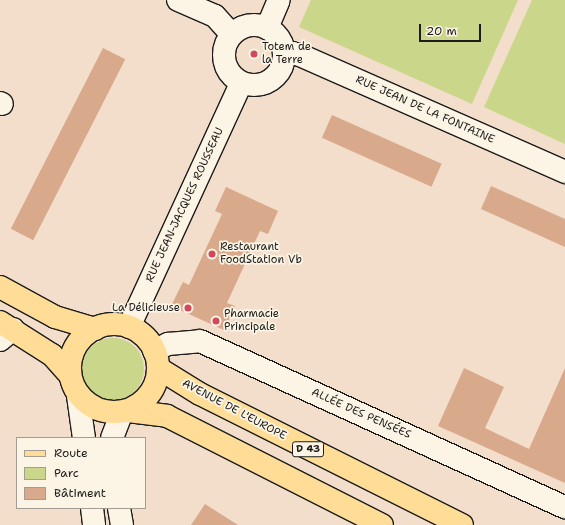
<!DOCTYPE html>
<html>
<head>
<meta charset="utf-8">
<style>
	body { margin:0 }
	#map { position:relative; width:565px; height:525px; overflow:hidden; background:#f2deca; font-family:"Shantell Sans",sans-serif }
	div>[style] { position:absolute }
	.green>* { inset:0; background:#cad78b }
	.round { border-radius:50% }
	.building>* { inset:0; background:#d9a98b; transform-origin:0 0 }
	.roads { filter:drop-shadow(1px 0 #1c1c1c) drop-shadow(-1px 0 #1c1c1c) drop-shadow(0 1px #1c1c1c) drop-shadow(0 -1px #1c1c1c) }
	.minor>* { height:22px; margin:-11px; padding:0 11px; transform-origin:11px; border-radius:11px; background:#fcf5e5 }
	.minor>.ring { margin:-11px; padding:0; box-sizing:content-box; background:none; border:22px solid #fcf5e5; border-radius:50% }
	.primary>* { height:22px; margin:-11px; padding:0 11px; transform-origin:11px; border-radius:11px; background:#ffdd96 }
	.primary>.ring { margin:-11px; padding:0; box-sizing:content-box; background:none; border:22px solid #ffdd96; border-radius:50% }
	.dots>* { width:11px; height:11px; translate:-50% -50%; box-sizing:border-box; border:2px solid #fcf5e5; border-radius:50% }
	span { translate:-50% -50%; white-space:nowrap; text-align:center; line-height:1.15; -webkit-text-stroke:3.5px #fcf5e5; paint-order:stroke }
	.shield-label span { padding:1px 3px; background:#fcf5e5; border:1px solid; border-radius:3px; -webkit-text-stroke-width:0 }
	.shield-label { font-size:10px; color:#1c1c1c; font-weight:700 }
	.poi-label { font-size:11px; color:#1c1c1c }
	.left { translate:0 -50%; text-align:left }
	.right { translate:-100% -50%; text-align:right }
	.street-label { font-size:11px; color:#1c1c1c }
	.legend { position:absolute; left:16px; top:437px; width:130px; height:72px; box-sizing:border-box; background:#fcf5e5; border:1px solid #a29e95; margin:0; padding:5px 7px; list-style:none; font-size:12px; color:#1c1c1c }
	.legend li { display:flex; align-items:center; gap:8px; height:20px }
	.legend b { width:20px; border:1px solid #a29e95 }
	.scale { position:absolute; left:419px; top:24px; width:62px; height:18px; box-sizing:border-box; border:2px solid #1c1c1c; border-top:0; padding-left:5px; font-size:12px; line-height:14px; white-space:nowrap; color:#1c1c1c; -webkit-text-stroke:3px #fcf5e5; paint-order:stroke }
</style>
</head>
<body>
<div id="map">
	<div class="green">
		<div style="clip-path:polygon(311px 0,518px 0,472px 104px,299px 27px)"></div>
		<div style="clip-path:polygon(532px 0,565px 0,565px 144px,484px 107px)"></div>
		<div class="round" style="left:82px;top:338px;width:62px;height:62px"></div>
	</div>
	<div class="building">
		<div style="left:103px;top:48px;width:25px;height:203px;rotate:27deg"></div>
		<div style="left:332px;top:115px;width:120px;height:25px;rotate:24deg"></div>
		<div style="clip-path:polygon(491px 186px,565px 219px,565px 247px,481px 209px)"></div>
		<div style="clip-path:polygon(226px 187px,278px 211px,268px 234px,260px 231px,227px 303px,235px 306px,224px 330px,171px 306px,183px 282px,189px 285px,222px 214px,215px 211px)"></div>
		<div style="clip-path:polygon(464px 368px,504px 387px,485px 428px,529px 449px,565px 368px,565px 483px,438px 426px)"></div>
		<div style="clip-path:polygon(205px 504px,238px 525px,191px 525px)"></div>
	</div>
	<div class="roads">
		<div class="minor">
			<div style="left:178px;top:0;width:40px;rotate:23.4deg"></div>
			<div style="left:215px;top:16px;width:25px;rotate:48deg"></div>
			<div class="ring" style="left:224px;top:25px;width:38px;height:38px"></div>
			<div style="left:267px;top:28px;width:30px;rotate:-67deg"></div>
			<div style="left:284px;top:51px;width:16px;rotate:14deg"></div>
			<div style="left:300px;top:55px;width:290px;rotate:23.8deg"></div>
			<div style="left:0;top:103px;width:2px;rotate:27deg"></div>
			<div style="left:129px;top:327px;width:268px;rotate:-65.3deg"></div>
			<div style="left:0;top:340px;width:17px;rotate:-40deg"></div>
			<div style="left:154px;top:351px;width:16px;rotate:-27deg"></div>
			<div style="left:168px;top:344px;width:32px;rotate:-5deg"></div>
			<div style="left:200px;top:341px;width:401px;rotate:24.5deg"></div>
			<div style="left:78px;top:396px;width:42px;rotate:81.9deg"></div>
			<div style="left:112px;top:438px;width:28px;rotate:-69deg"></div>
			<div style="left:92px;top:508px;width:17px;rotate:83deg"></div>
			<div style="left:119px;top:508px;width:17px;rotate:80deg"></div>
		</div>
		<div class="primary">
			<div style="left:0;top:287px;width:63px;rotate:28.6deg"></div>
			<div style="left:55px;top:317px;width:42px;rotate:16.7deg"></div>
			<div style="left:0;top:322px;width:62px;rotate:32.4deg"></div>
			<div style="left:52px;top:355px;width:27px;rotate:48deg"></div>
			<div class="ring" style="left:70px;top:324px;width:66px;height:66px"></div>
			<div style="left:158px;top:368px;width:49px;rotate:31.8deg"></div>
			<div style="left:200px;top:394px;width:293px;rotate:26.6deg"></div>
			<div style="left:128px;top:411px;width:39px;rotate:7deg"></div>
			<div style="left:167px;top:416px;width:241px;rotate:26.9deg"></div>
		</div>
	</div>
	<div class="dots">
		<div style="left:254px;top:54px;background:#d1495b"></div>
		<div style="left:212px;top:254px;background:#d1495b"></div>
		<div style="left:188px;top:308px;background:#d1495b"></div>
		<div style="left:216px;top:321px;background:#d1495b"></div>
	</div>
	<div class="shield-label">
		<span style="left:308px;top:449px">D 43</span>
	</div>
	<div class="poi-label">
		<span class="left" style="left:262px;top:54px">Totem de<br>la Terre</span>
		<span class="left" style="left:220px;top:254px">Restaurant<br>FoodStation Vb</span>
		<span class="right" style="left:180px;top:308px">La Délicieuse</span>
		<span class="left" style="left:224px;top:321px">Pharmacie<br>Principale</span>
	</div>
	<div class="street-label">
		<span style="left:425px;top:110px;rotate:24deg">RUE JEAN DE LA FONTAINE</span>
		<span style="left:185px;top:205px;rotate:-65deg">RUE JEAN-JACQUES ROUSSEAU</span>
		<span style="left:234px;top:410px;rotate:28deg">AVENUE DE L'EUROPE</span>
		<span style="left:361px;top:414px;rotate:24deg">ALLÉE DES PENSÉES</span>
	</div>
	<ul class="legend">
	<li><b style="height:5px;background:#ffdd96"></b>Route</li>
	<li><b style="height:11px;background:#cad78b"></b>Parc</li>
	<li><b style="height:11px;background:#d9a98b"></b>Bâtiment</li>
	</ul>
	<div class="scale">20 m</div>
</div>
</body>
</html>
